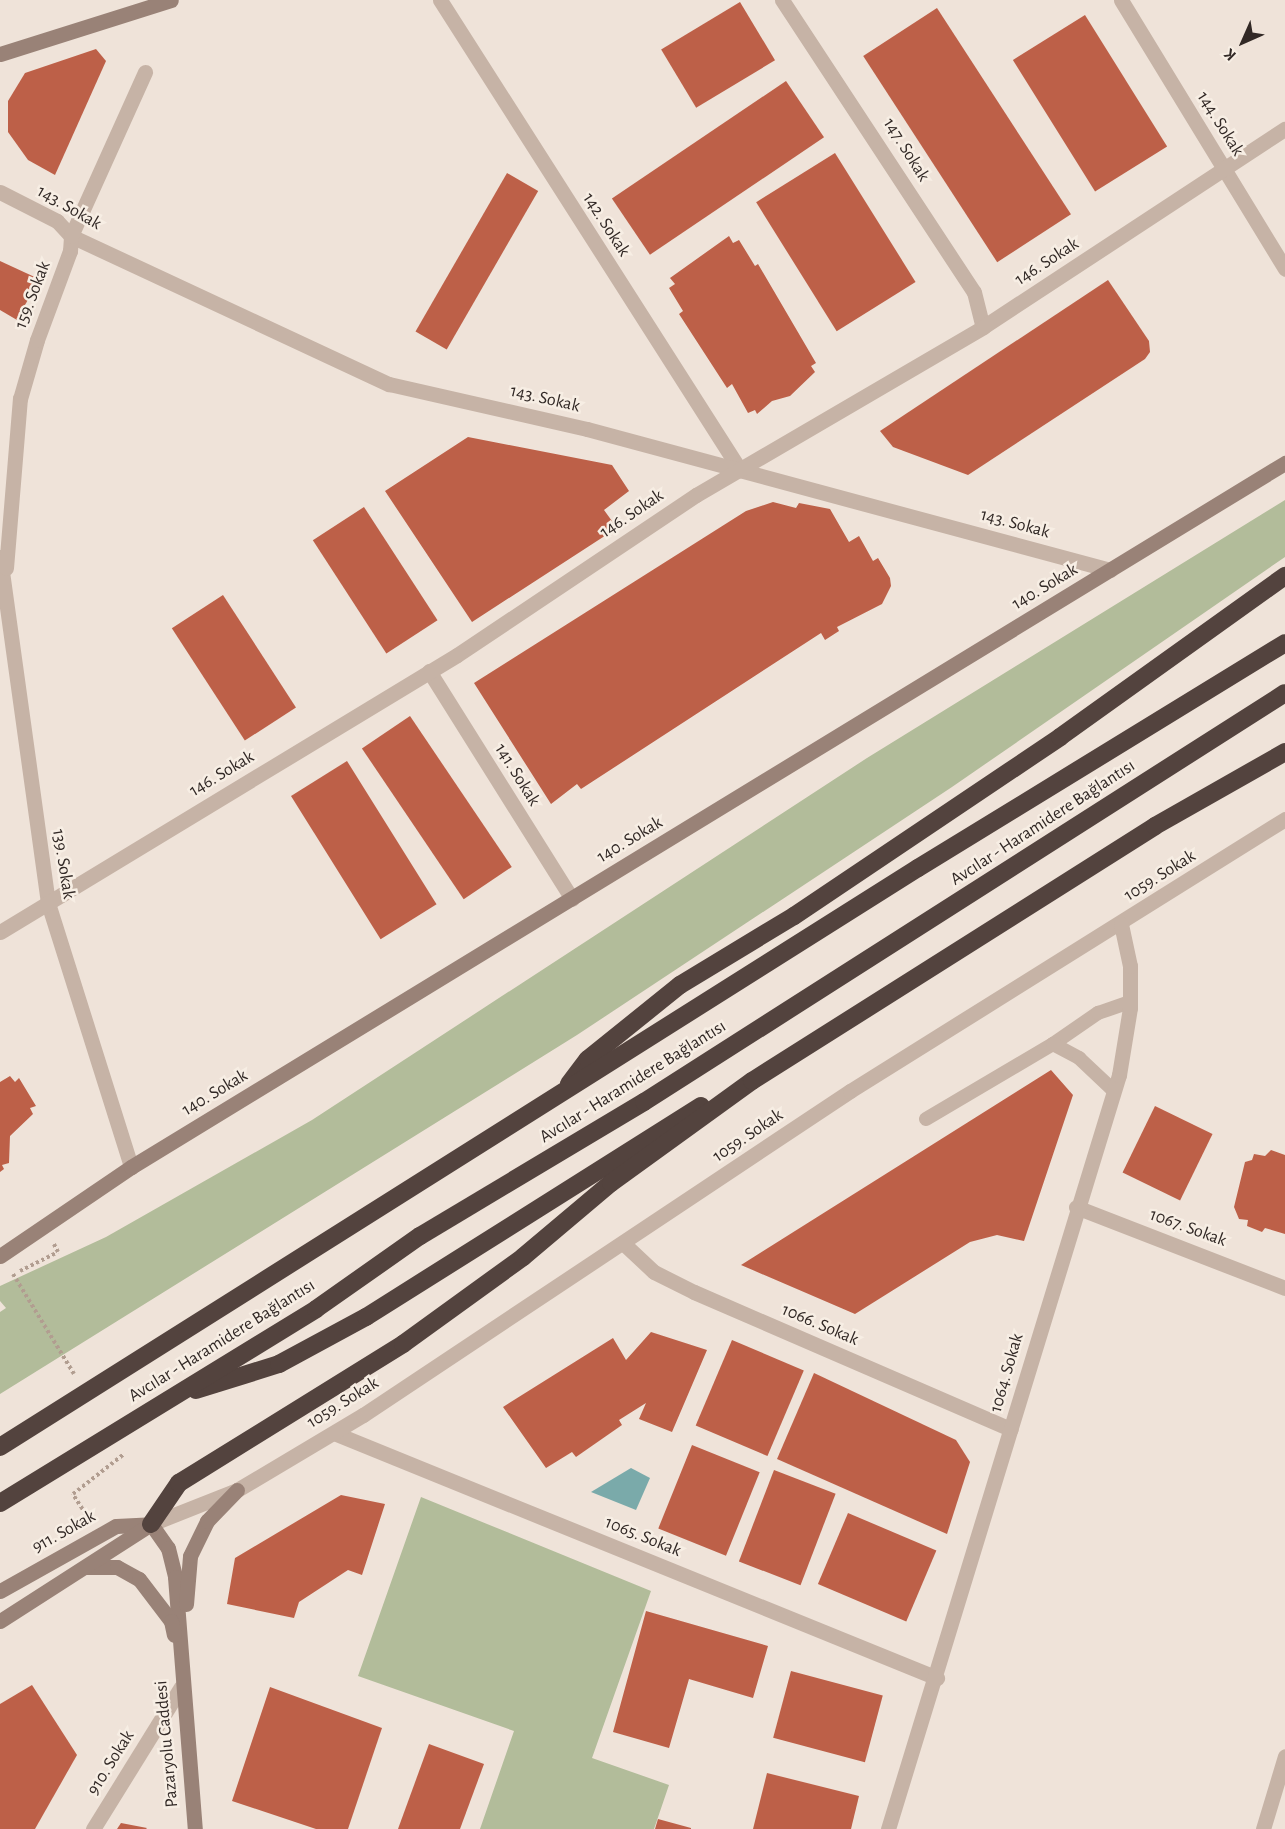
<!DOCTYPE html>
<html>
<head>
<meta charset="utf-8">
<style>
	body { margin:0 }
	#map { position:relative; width:1285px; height:1829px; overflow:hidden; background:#efe3d9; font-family:"Alegreya Sans",sans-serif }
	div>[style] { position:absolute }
	.green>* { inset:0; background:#b2bc9a }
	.water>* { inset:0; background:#7aaaaa }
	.building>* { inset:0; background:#bd6048; transform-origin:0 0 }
	.path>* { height:4px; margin-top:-2px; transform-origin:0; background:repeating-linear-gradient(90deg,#b19d90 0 3px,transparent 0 6px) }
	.lane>* { height:14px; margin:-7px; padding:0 7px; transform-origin:7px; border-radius:7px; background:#c6b3a6 }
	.street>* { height:15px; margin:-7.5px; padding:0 7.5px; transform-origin:7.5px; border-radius:7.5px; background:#c6b3a6 }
	.secondary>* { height:15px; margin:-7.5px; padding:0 7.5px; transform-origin:7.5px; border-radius:7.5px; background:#998277 }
	.highway>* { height:18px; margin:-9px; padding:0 9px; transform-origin:9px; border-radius:9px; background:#53433e }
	span { translate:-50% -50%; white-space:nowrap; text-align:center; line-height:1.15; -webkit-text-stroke:5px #f7eee4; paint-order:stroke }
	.street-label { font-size:18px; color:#322926 }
	.north { position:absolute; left:1213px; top:12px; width:60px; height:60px; -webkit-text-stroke:4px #f7eee4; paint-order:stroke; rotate:225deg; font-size:16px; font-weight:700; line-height:24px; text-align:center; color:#322926 }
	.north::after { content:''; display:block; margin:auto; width:21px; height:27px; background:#322926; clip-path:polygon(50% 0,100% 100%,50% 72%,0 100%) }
</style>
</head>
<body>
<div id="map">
	<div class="green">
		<div style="clip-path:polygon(1285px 500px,1285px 557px,952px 787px,577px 1035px,0 1394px,0 1312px,6px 1308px,0 1301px,0 1286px,106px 1237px,312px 1120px,867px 758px)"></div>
		<div style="clip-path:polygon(421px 1497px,651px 1591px,592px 1758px,669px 1785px,654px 1829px,480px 1829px,514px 1731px,358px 1676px)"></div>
	</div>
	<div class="water">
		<div style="clip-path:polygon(631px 1468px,650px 1478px,636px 1510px,591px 1492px)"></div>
	</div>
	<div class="building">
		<div style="left:740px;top:2px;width:68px;height:92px;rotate:59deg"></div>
		<div style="left:937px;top:8px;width:246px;height:88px;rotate:57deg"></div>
		<div style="left:1085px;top:15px;width:155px;height:85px;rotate:58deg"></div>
		<div style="clip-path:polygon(96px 49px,106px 61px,55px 175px,28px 160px,8px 132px,8px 101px,25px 73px)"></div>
		<div style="left:786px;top:81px;width:68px;height:210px;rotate:56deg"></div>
		<div style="left:835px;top:153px;width:152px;height:93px;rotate:58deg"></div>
		<div style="left:507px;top:173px;width:36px;height:183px;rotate:30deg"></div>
		<div style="clip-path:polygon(729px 236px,733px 243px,739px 240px,755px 266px,758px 264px,816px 363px,811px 366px,815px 372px,790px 396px,772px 401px,757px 414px,755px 410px,748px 413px,732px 384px,727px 388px,679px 314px,683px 311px,669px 288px,675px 284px,670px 278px)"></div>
		<div style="clip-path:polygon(0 261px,39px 279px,17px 320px,0 310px)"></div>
		<div style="clip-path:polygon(1108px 280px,1149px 341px,1150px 352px,1145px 359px,968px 475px,893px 447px,880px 431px)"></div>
		<div style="clip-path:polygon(468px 437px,612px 465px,629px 491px,604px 510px,617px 528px,472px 622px,385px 491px)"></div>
		<div style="clip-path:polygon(773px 502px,796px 508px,799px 503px,830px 509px,849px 542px,859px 536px,873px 561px,878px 558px,890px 578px,891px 586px,882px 604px,837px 627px,839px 631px,825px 640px,821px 633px,581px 789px,577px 784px,551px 804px,474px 683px,746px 511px)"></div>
		<div style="left:364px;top:507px;width:135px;height:61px;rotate:57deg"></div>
		<div style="left:223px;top:595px;width:134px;height:61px;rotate:57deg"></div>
		<div style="left:410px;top:716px;width:182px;height:58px;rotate:56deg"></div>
		<div style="left:347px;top:761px;width:169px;height:66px;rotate:58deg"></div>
		<div style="clip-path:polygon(1051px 1070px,1073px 1095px,1024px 1241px,997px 1235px,970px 1242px,855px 1314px,741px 1265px)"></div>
		<div style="clip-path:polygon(10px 1076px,15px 1082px,19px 1078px,36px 1106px,30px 1108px,33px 1114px,10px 1136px,9px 1163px,2px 1165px,4px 1169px,0 1172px,0 1082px)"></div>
		<div style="left:1155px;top:1106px;width:64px;height:74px;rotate:26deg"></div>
		<div style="clip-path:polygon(1271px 1150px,1285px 1155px,1285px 1234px,1265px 1228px,1262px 1232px,1247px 1226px,1248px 1220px,1239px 1219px,1234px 1207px,1245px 1162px,1252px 1160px,1254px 1154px,1265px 1156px)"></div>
		<div style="clip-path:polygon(651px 1332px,707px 1350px,672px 1432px,639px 1419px,646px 1403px,619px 1420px,622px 1425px,576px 1457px,572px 1452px,546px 1468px,503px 1407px,613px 1338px,626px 1360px)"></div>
		<div style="left:732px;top:1340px;width:78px;height:93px;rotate:23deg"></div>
		<div style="clip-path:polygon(814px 1373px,956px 1440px,970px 1462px,947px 1534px,777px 1459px)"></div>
		<div style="left:692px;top:1445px;width:73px;height:90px;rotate:22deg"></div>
		<div style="left:774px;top:1470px;width:66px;height:98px;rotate:21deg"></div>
		<div style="clip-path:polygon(341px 1495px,385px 1504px,362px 1575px,348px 1570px,299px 1602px,294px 1618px,227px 1604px,235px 1558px)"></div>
		<div style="left:848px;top:1513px;width:96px;height:77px;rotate:23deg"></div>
		<div style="clip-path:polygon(646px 1611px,768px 1646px,753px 1698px,689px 1679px,669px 1748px,613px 1732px)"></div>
		<div style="left:791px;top:1671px;width:95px;height:69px;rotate:15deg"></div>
		<div style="clip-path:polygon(32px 1685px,77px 1755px,35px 1829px,0 1829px,0 1704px)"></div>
		<div style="clip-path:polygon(270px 1687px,382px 1728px,348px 1829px,316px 1829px,232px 1801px)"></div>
		<div style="clip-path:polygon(429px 1744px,484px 1764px,460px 1829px,398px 1829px)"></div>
		<div style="clip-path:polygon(767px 1773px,859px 1796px,851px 1829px,753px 1829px)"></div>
		<div style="clip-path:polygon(658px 1819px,691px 1828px,691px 1829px,655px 1829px)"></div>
		<div style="clip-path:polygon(121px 1823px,147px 1828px,146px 1829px,117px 1829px)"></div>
	</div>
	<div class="path">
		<div style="left:20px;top:1271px;width:42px;rotate:-26.6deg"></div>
		<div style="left:58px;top:1252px;width:9px;rotate:-117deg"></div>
		<div style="left:13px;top:1274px;width:117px;rotate:58.6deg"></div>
		<div style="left:89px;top:1519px;width:30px;rotate:-123deg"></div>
		<div style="left:73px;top:1494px;width:65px;rotate:-38.1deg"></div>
	</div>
	<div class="lane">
		<div style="left:1053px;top:1044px;width:55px;rotate:-34.6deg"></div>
		<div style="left:1098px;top:1013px;width:34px;rotate:-19deg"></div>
		<div style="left:926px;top:1119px;width:147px;rotate:-30.6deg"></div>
		<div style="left:1053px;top:1044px;width:30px;rotate:28deg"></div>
		<div style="left:1079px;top:1058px;width:48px;rotate:43.3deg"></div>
	</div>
	<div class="street">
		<div style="left:440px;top:0;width:558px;rotate:57.45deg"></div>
		<div style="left:782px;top:0;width:349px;rotate:56.7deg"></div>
		<div style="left:974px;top:292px;width:36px;rotate:76deg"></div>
		<div style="left:1121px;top:0;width:315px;rotate:58.6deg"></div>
		<div style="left:0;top:192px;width:64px;rotate:27deg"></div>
		<div style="left:57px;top:221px;width:21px;rotate:47deg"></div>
		<div style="left:71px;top:236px;width:351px;rotate:25deg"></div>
		<div style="left:389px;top:384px;width:203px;rotate:12.8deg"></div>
		<div style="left:587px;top:429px;width:542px;rotate:15.09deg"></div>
		<div style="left:0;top:557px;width:349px;rotate:82.1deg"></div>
		<div style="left:48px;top:903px;width:277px;rotate:72.5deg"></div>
		<div style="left:6px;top:568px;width:170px;rotate:-85.3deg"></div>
		<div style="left:20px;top:399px;width:61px;rotate:-73.9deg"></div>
		<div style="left:37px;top:340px;width:95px;rotate:-69.7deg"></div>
		<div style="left:70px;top:251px;width:15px;rotate:-86deg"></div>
		<div style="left:71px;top:236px;width:180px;rotate:-65.7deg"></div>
		<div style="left:429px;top:671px;width:269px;rotate:57.9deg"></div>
		<div style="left:0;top:932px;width:534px;rotate:-31.22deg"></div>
		<div style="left:457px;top:655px;width:288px;rotate:-33.8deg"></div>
		<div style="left:696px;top:495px;width:333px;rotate:-30.3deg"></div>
		<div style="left:983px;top:327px;width:361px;rotate:-33.3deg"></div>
		<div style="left:1076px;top:1207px;width:224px;rotate:21.2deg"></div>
		<div style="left:623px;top:1243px;width:42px;rotate:43.1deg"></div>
		<div style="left:654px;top:1272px;width:45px;rotate:26.6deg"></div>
		<div style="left:694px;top:1292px;width:345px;rotate:23.4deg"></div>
		<div style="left:334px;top:1433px;width:651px;rotate:22.11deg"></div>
		<div style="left:151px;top:1524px;width:92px;rotate:-21.6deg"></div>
		<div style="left:237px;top:1490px;width:147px;rotate:-30.8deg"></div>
		<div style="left:363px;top:1415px;width:585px;rotate:-33.64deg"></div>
		<div style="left:850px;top:1091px;width:513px;rotate:-32.02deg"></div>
		<div style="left:93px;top:1829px;width:167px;rotate:-58.2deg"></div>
		<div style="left:888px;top:1829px;width:789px;rotate:-72.97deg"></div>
		<div style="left:1119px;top:1075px;width:68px;rotate:-80.7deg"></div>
		<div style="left:1130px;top:1008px;width:42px;rotate:-90deg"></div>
		<div style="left:1130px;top:966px;width:43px;rotate:-102.1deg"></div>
		<div style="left:1263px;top:1829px;width:76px;rotate:-73.2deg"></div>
	</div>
	<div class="secondary">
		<div style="left:0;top:54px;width:179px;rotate:-17.5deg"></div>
		<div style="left:0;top:1256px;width:158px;rotate:-34.2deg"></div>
		<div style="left:131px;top:1167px;width:1352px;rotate:-31.39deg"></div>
		<div style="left:151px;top:1524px;width:29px;rotate:55deg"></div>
		<div style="left:168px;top:1548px;width:30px;rotate:76deg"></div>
		<div style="left:175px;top:1577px;width:253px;rotate:85.5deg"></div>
		<div style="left:86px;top:1567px;width:31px"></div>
		<div style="left:117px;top:1567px;width:25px;rotate:29deg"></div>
		<div style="left:139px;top:1579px;width:53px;rotate:52.7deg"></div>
		<div style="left:171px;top:1621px;width:14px;rotate:78deg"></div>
		<div style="left:0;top:1591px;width:133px;rotate:-29.3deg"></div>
		<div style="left:116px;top:1526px;width:35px;rotate:-3deg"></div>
		<div style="left:186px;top:1604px;width:48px;rotate:-85.2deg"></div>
		<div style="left:190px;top:1556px;width:39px;rotate:-64deg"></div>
		<div style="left:207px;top:1521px;width:43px;rotate:-45.9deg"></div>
		<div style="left:0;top:1621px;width:179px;rotate:-32.7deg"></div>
	</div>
	<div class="highway">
		<div style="left:569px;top:1084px;width:31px;rotate:-53deg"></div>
		<div style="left:588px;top:1059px;width:118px;rotate:-38.8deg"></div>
		<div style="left:680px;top:985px;width:133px;rotate:-31.2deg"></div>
		<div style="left:794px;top:916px;width:321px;rotate:-33.9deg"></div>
		<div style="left:1060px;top:737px;width:277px;rotate:-35.6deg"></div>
		<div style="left:196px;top:1390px;width:87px;rotate:-17.4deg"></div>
		<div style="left:279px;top:1364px;width:99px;rotate:-28.4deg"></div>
		<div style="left:366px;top:1317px;width:396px;rotate:-32.2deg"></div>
		<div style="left:0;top:1447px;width:1085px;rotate:-32.24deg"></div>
		<div style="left:918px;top:868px;width:430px;rotate:-31.5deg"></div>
		<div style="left:0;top:1503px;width:371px;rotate:-31.5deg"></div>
		<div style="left:316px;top:1309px;width:127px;rotate:-35.1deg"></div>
		<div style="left:420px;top:1236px;width:261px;rotate:-30.9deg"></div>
		<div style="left:644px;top:1102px;width:760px;rotate:-32.54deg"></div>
		<div style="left:151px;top:1524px;width:50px;rotate:-55.7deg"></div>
		<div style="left:179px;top:1483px;width:264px;rotate:-31.8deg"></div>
		<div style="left:403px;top:1344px;width:148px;rotate:-35.9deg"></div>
		<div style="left:523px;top:1257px;width:115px;rotate:-40.1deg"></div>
		<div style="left:611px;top:1183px;width:174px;rotate:-35.9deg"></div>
		<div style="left:752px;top:1081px;width:477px;rotate:-32.3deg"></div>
		<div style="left:1155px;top:826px;width:150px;rotate:-29.6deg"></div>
	</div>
	<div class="street-label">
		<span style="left:1220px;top:124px;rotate:58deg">144. Sokak</span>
		<span style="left:906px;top:150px;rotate:58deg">147. Sokak</span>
		<span style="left:69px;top:208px;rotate:30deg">143. Sokak</span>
		<span style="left:606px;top:225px;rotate:57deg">142. Sokak</span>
		<span style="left:1047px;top:262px;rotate:-33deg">146. Sokak</span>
		<span style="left:33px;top:295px;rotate:-69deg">159. Sokak</span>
		<span style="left:545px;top:399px;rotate:13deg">143. Sokak</span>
		<span style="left:632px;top:514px;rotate:-34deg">146. Sokak</span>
		<span style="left:1015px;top:524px;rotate:15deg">143. Sokak</span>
		<span style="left:1045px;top:587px;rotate:-31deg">140. Sokak</span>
		<span style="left:222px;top:774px;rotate:-31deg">146. Sokak</span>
		<span style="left:517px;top:775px;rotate:58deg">141. Sokak</span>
		<span style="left:1043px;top:823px;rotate:-33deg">Avcılar - Haramidere Bağlantısı</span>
		<span style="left:630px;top:840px;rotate:-31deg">140. Sokak</span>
		<span style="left:63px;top:864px;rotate:81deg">139. Sokak</span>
		<span style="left:1160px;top:876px;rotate:-32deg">1059. Sokak</span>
		<span style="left:633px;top:1082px;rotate:-32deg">Avcılar - Haramidere Bağlantısı</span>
		<span style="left:215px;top:1093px;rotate:-31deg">140. Sokak</span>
		<span style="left:748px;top:1136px;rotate:-34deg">1059. Sokak</span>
		<span style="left:1188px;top:1228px;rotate:20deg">1067. Sokak</span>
		<span style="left:820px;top:1325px;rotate:23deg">1066. Sokak</span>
		<span style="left:222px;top:1341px;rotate:-32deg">Avcılar - Haramidere Bağlantısı</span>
		<span style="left:1007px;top:1373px;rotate:-74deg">1064. Sokak</span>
		<span style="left:343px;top:1403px;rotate:-32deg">1059. Sokak</span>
		<span style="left:64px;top:1532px;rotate:-29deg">911. Sokak</span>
		<span style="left:643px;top:1537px;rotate:22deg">1065. Sokak</span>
		<span style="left:167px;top:1744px;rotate:-95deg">Pazaryolu Caddesi</span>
		<span style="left:111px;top:1763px;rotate:-58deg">910. Sokak</span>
	</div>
	<div class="north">K</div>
</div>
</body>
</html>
